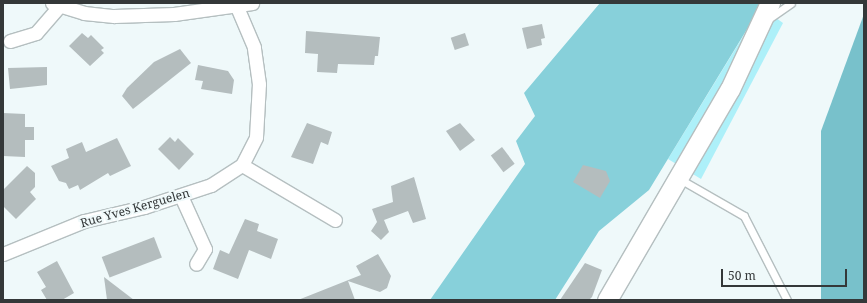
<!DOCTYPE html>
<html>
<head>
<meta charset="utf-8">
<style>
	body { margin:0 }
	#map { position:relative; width:867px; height:303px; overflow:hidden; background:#eff9fa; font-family:"Noto Serif",serif }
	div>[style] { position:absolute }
	.green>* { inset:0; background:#adf0f9 }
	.forest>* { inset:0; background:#87d0da }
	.water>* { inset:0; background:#78c1cb }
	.building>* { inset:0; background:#b4bdbe; transform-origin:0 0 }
	.roads { filter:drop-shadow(1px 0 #b5bfc0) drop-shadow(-1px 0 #b5bfc0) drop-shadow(0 1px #b5bfc0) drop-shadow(0 -1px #b5bfc0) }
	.lane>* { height:7px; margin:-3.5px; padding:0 3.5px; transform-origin:3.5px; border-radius:3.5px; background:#fff }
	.street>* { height:13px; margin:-6.5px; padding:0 6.5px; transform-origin:6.5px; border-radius:6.5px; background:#fff }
	.secondary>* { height:19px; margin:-9.5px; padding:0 9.5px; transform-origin:9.5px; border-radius:9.5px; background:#fff }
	span { translate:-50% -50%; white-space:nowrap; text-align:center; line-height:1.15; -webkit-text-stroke:4px #eff9fa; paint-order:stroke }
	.street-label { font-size:12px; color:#343839 }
	.frame { position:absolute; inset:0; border:4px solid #343839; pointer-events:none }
	.scale { position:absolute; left:721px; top:269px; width:126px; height:18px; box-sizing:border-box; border:2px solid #343839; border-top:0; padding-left:5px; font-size:12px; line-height:14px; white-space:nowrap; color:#343839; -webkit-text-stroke:3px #eff9fa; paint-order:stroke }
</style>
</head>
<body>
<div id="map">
	<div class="green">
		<div style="clip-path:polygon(761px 7px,783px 23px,701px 179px,668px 159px)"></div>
	</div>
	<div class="forest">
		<div style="clip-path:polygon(600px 3px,763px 3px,649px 190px,599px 231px,555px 300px,430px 300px,525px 164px,516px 141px,535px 116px,524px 93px)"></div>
	</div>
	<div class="water">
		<div style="clip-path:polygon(864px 14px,864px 300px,821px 300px,821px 131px)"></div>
	</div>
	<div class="building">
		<div style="clip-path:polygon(542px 24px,545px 38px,541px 39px,542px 45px,527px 49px,522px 28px)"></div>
		<div style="clip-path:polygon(306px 31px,380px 37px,378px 56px,375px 56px,374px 65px,338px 64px,337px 73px,317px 72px,318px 54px,305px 53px)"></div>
		<div style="clip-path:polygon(82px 33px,88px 38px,91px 35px,104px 48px,101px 50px,104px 53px,90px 66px,69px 46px)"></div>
		<div style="left:465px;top:33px;width:13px;height:15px;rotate:72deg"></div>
		<div style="clip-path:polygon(180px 49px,191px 63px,133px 109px,122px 96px,127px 88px,154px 62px)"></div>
		<div style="clip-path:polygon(198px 65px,228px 71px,234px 80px,232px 94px,201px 89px,203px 81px,195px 80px)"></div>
		<div style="clip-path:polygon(47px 67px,47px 85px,10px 89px,8px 68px)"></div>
		<div style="clip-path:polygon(3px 113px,25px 114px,25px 127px,34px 127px,34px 140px,25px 140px,25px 157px,3px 156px)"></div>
		<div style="clip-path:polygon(307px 123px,332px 132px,328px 145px,321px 142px,313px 164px,291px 157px)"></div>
		<div style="clip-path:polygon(460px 123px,475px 140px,460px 151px,446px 131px)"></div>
		<div style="clip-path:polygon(170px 137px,175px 142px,178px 138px,194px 154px,179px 170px,158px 149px)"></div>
		<div style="clip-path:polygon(117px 138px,131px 166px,110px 176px,108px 173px,80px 190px,78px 185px,69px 189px,66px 183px,59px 181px,51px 166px,69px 158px,66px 149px,82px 142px,86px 152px)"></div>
		<div style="left:502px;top:147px;width:21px;height:14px;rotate:53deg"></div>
		<div style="clip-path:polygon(583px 165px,606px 171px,610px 181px,600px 198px,573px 182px)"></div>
		<div style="clip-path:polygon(27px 166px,35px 173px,35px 187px,30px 192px,36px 199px,16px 219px,3px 206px,3px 190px)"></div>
		<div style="clip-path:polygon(414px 177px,426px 219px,413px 223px,408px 211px,384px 220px,389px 232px,381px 240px,371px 231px,377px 222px,372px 209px,393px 202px,391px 186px)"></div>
		<div style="clip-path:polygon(245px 219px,259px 224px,257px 231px,278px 239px,271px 259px,249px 250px,238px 279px,213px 269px,220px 250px,229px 254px)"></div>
		<div style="left:154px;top:237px;width:22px;height:56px;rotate:69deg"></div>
		<div style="clip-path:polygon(378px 254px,391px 276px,387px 288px,380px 292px,348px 281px,355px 300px,298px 300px,361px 275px,356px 266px)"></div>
		<div style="clip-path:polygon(57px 261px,74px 293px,62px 300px,47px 300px,41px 290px,46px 287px,37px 272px)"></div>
		<div style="clip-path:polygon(585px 263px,602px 270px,592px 297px,589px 300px,560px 300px)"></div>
		<div style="clip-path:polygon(104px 277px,134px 300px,107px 300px)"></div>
	</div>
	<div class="roads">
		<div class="lane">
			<div style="left:767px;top:20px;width:29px;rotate:-35deg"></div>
			<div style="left:678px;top:178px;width:76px;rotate:29.9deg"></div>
			<div style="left:744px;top:216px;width:94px;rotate:62.9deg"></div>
		</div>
		<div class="street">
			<div style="left:52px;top:3px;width:34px;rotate:17deg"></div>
			<div style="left:84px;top:13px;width:30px;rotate:6deg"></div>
			<div style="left:114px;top:16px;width:60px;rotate:-1.9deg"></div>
			<div style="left:174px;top:14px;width:79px;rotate:-8deg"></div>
			<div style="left:10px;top:41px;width:27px;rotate:-17deg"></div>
			<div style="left:36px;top:33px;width:35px;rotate:-49deg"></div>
			<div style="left:242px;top:165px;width:108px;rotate:30.6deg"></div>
			<div style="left:181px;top:196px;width:58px;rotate:65.6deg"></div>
			<div style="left:205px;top:249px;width:17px;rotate:121deg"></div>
			<div style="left:3px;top:254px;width:87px;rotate:-22.2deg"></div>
			<div style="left:84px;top:221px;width:62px;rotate:-13.1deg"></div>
			<div style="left:144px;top:207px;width:71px;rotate:-18.2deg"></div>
			<div style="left:211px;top:185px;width:37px;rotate:-33deg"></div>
			<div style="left:242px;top:165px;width:31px;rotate:-63deg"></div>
			<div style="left:256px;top:137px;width:53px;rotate:-86.8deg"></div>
			<div style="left:259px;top:84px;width:37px;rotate:-98deg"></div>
			<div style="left:254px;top:47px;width:43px;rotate:-113deg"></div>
		</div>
		<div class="secondary">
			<div style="left:607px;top:300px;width:244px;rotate:-59.8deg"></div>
			<div style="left:730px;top:89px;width:95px;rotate:-65.1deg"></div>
		</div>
	</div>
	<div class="street-label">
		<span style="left:135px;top:208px;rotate:-16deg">Rue Yves Kerguelen</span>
	</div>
	<div class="frame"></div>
	<div class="scale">50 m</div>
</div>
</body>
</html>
